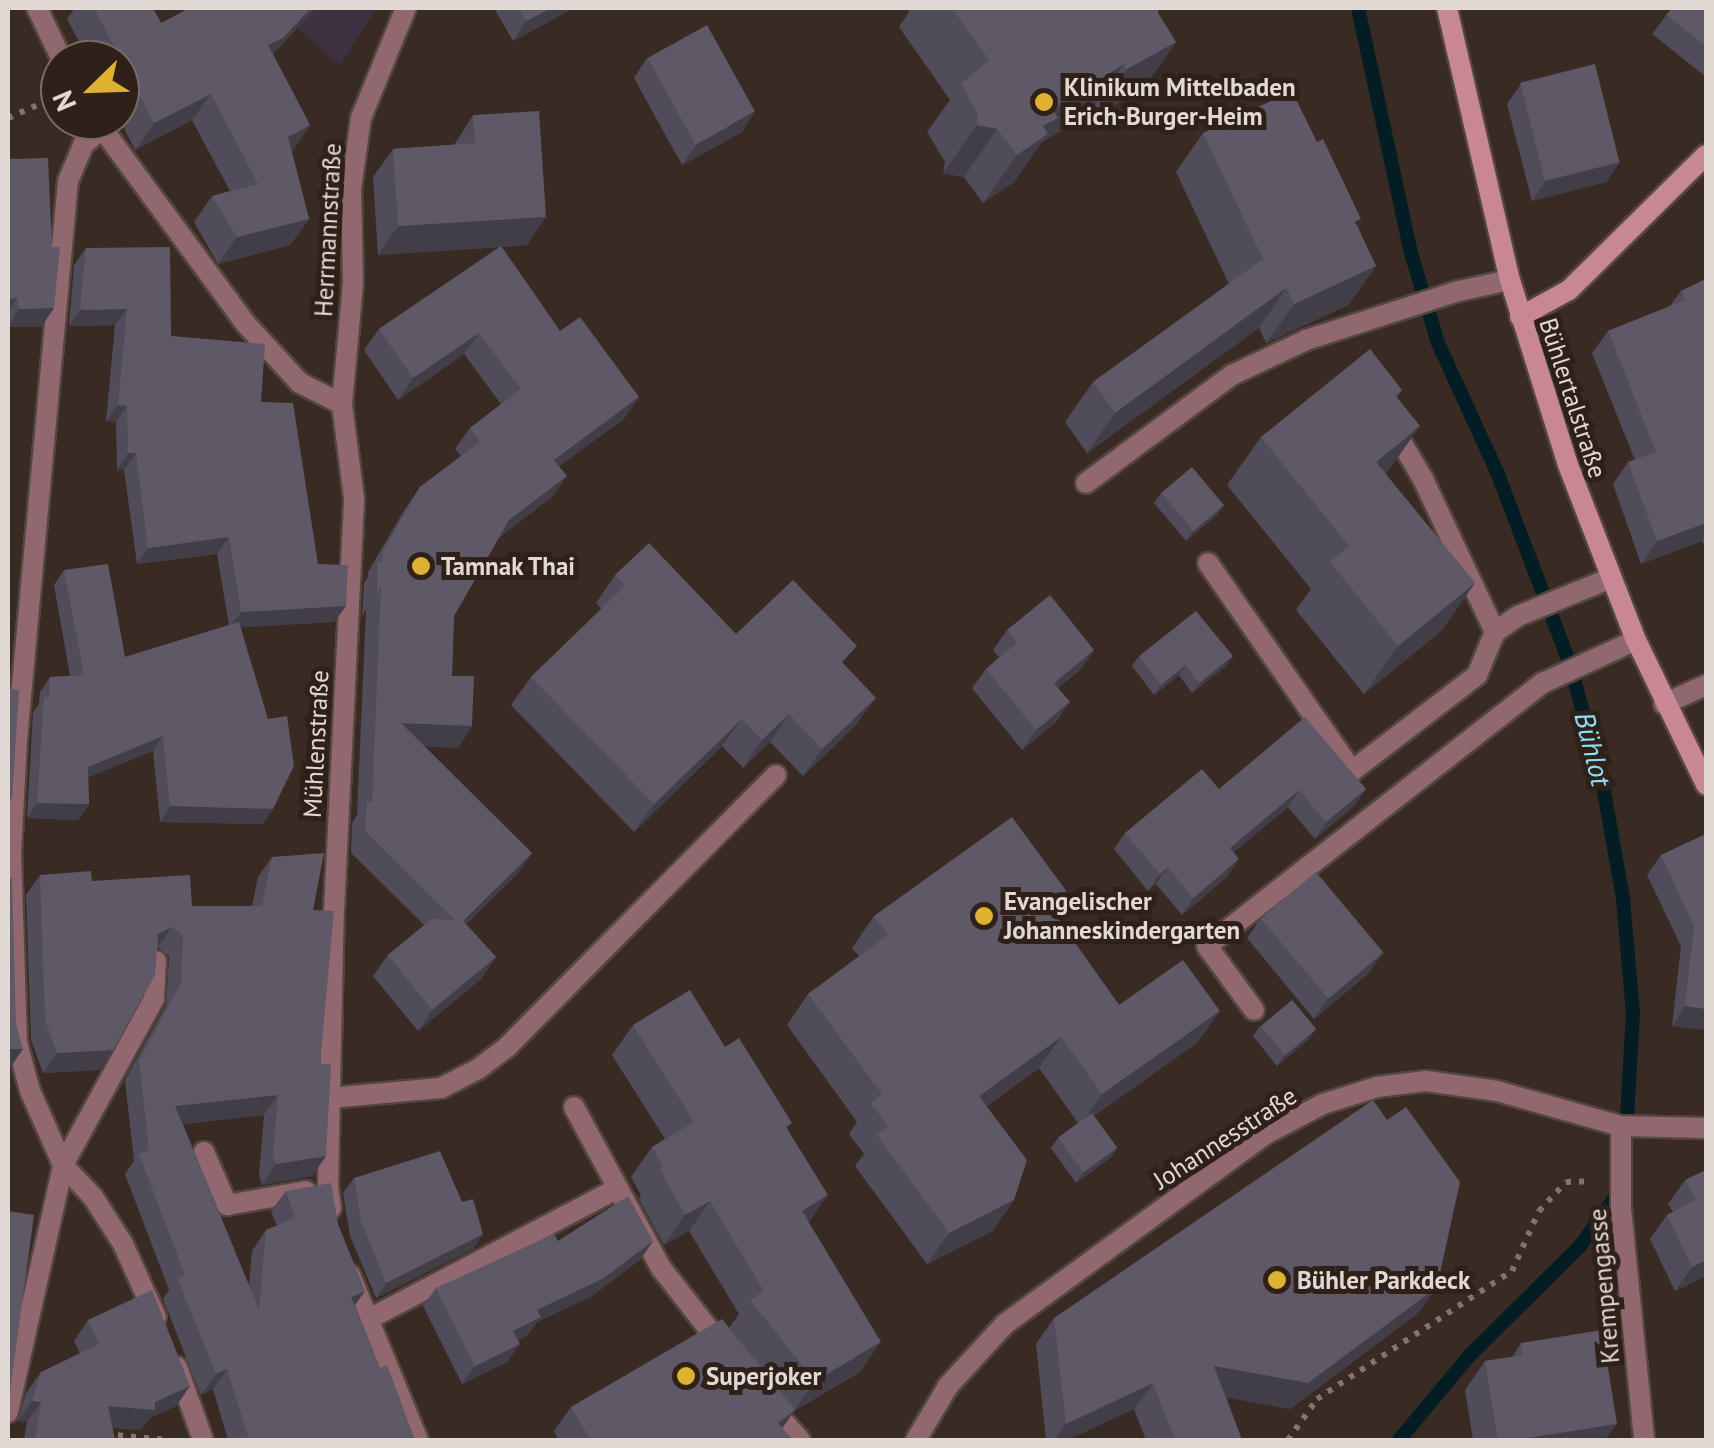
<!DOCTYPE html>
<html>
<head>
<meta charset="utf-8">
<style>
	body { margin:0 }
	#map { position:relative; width:1714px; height:1448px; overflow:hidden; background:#392a23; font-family:"PT Sans",sans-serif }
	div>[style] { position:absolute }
	.industrial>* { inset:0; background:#3c3141 }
	.stream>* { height:14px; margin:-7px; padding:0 7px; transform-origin:7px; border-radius:7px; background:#021d23 }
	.path>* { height:6px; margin-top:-3px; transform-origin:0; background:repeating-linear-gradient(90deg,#81746e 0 5px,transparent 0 13px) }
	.roads { filter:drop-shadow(2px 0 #54463f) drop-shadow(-2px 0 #54463f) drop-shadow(0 2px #54463f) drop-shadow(0 -2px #54463f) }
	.lane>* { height:20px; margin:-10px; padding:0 10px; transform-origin:10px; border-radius:10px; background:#91686f }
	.street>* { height:20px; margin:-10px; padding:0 10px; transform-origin:10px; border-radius:10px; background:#91686f }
	.secondary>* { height:20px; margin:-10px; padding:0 10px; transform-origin:10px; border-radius:10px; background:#c88893 }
	.wall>* { inset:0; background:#514c59 }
	.shaded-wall>* { inset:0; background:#423e48 }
	.building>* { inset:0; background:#5e5867; transform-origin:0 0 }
	.dots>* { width:28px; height:28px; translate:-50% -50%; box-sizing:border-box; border:5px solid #2f211a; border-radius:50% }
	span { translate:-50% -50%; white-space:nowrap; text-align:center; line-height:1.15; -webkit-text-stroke:10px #2f211a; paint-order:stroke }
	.poi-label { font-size:25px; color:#e3d9d4; font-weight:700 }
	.left { translate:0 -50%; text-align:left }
	.street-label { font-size:25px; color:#e3d9d4 }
	.water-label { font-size:28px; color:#8ae1f5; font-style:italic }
	.frame { position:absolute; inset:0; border:10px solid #e3d9d4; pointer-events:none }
	.north { position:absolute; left:40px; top:40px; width:100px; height:100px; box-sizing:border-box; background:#2f211a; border:2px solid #776b64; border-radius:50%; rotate:247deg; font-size:28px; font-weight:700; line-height:40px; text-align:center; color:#e3d9d4 }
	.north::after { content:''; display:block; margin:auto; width:35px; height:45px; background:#deb133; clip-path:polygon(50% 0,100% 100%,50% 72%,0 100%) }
</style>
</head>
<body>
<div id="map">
	<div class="industrial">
		<div style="clip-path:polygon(276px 8px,377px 8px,340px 66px)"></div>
	</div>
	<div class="stream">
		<div style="left:1358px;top:8px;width:251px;rotate:77.8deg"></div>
		<div style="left:1411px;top:253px;width:94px;rotate:73.3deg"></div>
		<div style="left:1438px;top:343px;width:142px;rotate:65.4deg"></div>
		<div style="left:1497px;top:472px;width:205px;rotate:69.2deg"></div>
		<div style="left:1570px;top:664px;width:131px;rotate:75deg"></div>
		<div style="left:1604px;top:791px;width:110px;rotate:80deg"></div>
		<div style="left:1623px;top:899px;width:114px;rotate:85deg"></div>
		<div style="left:1633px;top:1013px;width:121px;rotate:93.3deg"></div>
		<div style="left:1399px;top:1440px;width:112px;rotate:-50.1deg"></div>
		<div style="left:1471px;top:1354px;width:153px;rotate:-44.7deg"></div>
		<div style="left:1580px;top:1246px;width:70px;rotate:-54.3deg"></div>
	</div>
	<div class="path">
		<div style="left:8px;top:118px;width:57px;rotate:-23.9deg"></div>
		<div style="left:105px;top:1434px;width:62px;rotate:5.5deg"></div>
		<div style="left:1288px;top:1440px;width:50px;rotate:-54.7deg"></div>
		<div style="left:1317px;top:1399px;width:233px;rotate:-33.3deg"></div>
		<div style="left:1512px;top:1271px;width:66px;rotate:-65.8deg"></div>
		<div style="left:1539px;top:1211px;width:40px;rotate:-47deg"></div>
		<div style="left:1566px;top:1182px;width:23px;rotate:-2deg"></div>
	</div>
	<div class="roads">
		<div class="lane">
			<div style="left:1393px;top:428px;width:59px;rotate:59.5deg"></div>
			<div style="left:1423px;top:479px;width:169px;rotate:64.8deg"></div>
			<div style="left:1086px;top:483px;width:182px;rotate:-36.5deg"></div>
			<div style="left:1232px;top:375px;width:82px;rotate:-25.3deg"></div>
			<div style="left:1306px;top:340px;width:161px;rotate:-17.8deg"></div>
			<div style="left:1459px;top:291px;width:52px;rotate:-12.2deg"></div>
			<div style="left:1208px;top:563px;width:253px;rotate:55.3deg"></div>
			<div style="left:1352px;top:771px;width:158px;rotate:-37.5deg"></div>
			<div style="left:1477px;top:675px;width:47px;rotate:-67.3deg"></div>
			<div style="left:1495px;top:632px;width:28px;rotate:-35deg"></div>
			<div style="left:1518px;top:616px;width:100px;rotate:-22.2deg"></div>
			<div style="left:1664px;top:704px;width:46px;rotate:-24.3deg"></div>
			<div style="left:1254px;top:1010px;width:79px;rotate:-126.3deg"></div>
			<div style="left:1207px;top:946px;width:427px;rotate:-38.1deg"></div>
			<div style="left:1543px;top:683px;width:102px;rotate:-24.8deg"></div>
			<div style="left:329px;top:1098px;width:112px;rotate:-5.1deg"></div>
			<div style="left:441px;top:1088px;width:42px;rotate:-27.2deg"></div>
			<div style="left:478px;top:1069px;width:38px;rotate:-37deg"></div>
			<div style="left:508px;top:1046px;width:381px;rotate:-45.3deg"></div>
			<div style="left:574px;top:1107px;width:183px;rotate:61.6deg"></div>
			<div style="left:661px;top:1268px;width:99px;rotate:52deg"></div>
			<div style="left:204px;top:1152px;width:58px;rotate:66.5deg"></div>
			<div style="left:227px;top:1205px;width:80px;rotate:-10deg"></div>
			<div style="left:63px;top:1165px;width:189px;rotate:-61.3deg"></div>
			<div style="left:154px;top:999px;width:38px;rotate:-87deg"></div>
			<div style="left:367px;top:1320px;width:282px;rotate:-27.7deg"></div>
			<div style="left:768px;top:1404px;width:48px;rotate:48.4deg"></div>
		</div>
		<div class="street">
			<div style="left:37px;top:8px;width:58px;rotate:64.3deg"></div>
			<div style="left:96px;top:120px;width:252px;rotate:53.7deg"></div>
			<div style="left:245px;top:323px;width:81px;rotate:47.5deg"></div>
			<div style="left:300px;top:383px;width:47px;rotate:26.6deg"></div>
			<div style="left:1621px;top:1126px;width:82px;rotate:90deg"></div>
			<div style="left:1621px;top:1208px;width:233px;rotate:84.3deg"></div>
			<div style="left:63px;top:1165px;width:44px;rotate:46.8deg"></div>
			<div style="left:93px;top:1197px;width:56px;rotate:57.4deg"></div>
			<div style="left:123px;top:1244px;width:80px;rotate:65.7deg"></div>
			<div style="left:331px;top:1208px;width:21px;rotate:-98deg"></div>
			<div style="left:328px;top:1187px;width:276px;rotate:-88.8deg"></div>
			<div style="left:334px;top:911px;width:413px;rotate:-87.2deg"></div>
			<div style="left:354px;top:498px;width:95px;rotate:-97.3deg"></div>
			<div style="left:342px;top:404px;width:122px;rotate:-84.8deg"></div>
			<div style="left:353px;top:282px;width:93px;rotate:-91.2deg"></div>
			<div style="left:351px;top:189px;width:72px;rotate:-82deg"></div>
			<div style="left:361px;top:118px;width:119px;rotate:-67.8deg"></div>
			<div style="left:350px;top:1275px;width:178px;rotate:67.6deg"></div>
			<div style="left:177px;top:1367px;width:77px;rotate:70.4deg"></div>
			<div style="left:8px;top:1412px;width:253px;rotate:-77.4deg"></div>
			<div style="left:63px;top:1165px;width:81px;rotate:-114deg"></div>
			<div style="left:30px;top:1091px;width:51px;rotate:-104.9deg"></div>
			<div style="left:17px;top:1042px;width:188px;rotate:-91.8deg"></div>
			<div style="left:11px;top:854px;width:114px;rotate:-87deg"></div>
			<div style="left:17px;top:740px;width:561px;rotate:-84.79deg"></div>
			<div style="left:68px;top:181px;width:39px;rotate:-67deg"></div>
			<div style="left:83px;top:145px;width:24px;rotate:-42deg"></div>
			<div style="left:916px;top:1440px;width:63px;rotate:-59.3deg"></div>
			<div style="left:948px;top:1386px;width:84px;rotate:-47.4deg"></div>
			<div style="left:1005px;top:1324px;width:323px;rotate:-36.1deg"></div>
			<div style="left:1266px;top:1134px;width:64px;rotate:-27.8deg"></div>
			<div style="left:1323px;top:1104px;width:57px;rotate:-17.5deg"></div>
			<div style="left:1377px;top:1087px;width:49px;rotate:-7deg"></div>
			<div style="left:1426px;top:1081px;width:72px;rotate:8deg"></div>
			<div style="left:1497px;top:1091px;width:129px;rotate:15.8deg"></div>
			<div style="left:1621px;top:1126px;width:85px;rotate:1.3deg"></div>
		</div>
		<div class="secondary">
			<div style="left:1447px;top:8px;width:279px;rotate:77deg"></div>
			<div style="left:1510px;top:280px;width:194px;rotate:72.6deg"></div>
			<div style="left:1568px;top:465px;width:188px;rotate:68.8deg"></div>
			<div style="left:1636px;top:640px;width:161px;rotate:64.2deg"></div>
			<div style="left:1520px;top:317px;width:56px;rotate:-28.9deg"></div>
			<div style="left:1569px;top:290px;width:192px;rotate:-44.6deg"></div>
		</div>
	</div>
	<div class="wall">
		<div style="clip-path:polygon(75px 8px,153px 8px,161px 23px,190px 8px,316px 8px,273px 54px,310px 125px,292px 152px,309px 219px,290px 245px,218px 264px,194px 222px,212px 196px,230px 191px,192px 120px,135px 150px,120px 120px,120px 60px,89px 60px,67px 19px)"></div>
		<div style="clip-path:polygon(494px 8px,574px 8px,513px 41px)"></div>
		<div style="clip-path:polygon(906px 8px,1159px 8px,1158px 13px,1176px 42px,1142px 90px,1094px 117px,1090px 112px,1041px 143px,1014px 182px,983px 203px,964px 177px,943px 173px,945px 162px,927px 132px,950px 100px,899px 27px,909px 12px)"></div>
		<div style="clip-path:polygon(1672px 8px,1706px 8px,1706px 77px,1652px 34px)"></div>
		<div style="clip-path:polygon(647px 58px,742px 132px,682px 165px,634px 78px)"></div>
		<div style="clip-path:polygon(1521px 84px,1620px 162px,1606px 182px,1532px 201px,1507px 104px)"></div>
		<div style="clip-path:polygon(473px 115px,527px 245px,502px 247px,560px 331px,624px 419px,559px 466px,552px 497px,499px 537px,454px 616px,452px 676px,472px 726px,458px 748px,424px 746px,532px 853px,517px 874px,466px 924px,496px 957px,481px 979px,418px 1031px,373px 976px,388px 955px,424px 925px,351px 853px,352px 823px,357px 815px,366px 610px,362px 616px,364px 583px,368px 577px,368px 572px,405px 509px,420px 487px,461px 456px,455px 449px,470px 428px,501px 404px,464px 354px,398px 400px,364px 350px,379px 329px,500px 247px,378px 255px,373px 177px,393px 149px,454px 145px)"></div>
		<div style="clip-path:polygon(1203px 133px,1357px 225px,1376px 266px,1348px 305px,1266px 343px,1259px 328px,1087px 453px,1065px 422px,1093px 382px,1229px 284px,1176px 172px)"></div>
		<div style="clip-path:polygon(8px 159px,54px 308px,41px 327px,8px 327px)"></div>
		<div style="clip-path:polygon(86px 248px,171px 336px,261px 402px,318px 564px,346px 606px,334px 622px,241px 627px,263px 824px,160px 822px,153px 751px,88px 777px,89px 804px,78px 820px,27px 818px,33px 712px,39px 704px,40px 692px,50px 677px,70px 676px,54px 585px,64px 570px,125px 657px,229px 625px,217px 554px,137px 564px,124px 470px,117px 470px,116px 422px,106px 421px,115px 325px,69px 326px,74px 265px)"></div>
		<div style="clip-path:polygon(1706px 279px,1706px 551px,1702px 541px,1641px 564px,1613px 484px,1628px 462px,1635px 460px,1592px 353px,1608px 331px,1670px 306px,1681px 291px)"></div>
		<div style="clip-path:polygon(1402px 390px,1397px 397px,1386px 475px,1475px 583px,1441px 631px,1364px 694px,1296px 610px,1311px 589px,1227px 485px,1261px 437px)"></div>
		<div style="clip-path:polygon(1161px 493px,1224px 505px,1217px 515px,1186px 541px,1154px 503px)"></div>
		<div style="clip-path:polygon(615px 575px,736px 634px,844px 665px,856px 725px,803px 776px,770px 742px,743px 768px,722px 746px,634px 832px,511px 705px,531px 677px,601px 609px,596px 603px)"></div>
		<div style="clip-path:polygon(1007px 630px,1094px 650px,1080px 670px,1058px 688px,1056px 722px,1022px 750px,972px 688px,986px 669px,999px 657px,993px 650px)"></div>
		<div style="clip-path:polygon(1139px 656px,1233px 656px,1226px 666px,1192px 693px,1179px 675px,1154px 695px,1132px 666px)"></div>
		<div style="clip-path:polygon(1219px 789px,1366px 789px,1354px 806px,1315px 839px,1288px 807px,1234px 852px,1228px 876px,1182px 915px,1156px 884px,1148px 891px,1114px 849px,1125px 833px)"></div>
		<div style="clip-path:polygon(1706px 834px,1706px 1030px,1672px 1026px,1681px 946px,1647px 875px,1661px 855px)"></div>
		<div style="clip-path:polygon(272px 857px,313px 910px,320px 1064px,326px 1156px,312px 1176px,262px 1185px,259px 1175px,264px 1115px,183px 1124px,249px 1285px,252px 1251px,266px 1230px,277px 1226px,271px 1211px,286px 1191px,355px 1305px,380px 1368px,415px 1440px,228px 1440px,213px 1389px,201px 1395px,163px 1299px,169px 1290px,125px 1174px,134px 1161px,125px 1080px,166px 1005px,169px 956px,158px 947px,113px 1050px,99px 1070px,43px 1073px,31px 1040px,26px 895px,40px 875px,92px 881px,192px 906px,252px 906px,258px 877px)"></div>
		<div style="clip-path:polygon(1053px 911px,1119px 1005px,1198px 1042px,1094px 1116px,1117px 1148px,1110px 1158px,1076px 1183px,1051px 1148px,1058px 1138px,1078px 1123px,1039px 1068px,987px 1106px,993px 1231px,927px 1264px,855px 1166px,864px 1154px,849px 1134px,857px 1122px,787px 1025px,808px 994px,859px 956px,852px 948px,874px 916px)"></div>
		<div style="clip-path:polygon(1261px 918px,1369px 973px,1314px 1019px,1247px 938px)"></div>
		<div style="clip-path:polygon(633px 1025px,725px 1047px,788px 1129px,809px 1223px,860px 1372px,794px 1411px,782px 1428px,793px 1440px,559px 1440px,554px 1431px,571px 1407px,729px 1328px,739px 1314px,689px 1231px,664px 1245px,639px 1199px,641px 1195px,631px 1177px,652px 1147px,665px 1139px,612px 1055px)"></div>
		<div style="clip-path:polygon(1260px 1026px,1309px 1039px,1277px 1066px,1253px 1036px)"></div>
		<div style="clip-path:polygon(1706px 1170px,1706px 1276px,1675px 1291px,1650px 1239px,1667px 1215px,1673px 1212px,1668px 1204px,1685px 1180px)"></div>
		<div style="clip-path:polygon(354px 1178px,462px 1202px,483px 1234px,473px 1249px,376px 1298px,350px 1236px,343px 1193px)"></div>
		<div style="clip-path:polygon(558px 1241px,641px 1259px,592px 1296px,537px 1322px,528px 1335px,518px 1340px,507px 1362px,462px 1384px,423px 1306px,436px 1288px)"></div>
		<div style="clip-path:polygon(1418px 1313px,1290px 1409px,1226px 1397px,1242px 1440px,1146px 1440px,1134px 1409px,1067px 1440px,1046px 1440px,1036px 1344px,1054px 1318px)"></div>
		<div style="clip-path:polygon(88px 1320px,190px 1386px,176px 1406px,150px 1418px,141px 1430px,112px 1428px,115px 1440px,24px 1440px,27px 1422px,18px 1421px,26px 1393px,41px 1372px,80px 1354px,74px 1341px)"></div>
		<div style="clip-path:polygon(1521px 1343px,1605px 1440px,1473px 1440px,1465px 1390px,1485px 1361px,1512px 1357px)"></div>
	</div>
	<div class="shaded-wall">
		<div style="clip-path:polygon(311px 8px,316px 8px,264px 64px,268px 45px)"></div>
		<div style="clip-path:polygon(551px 8px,574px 8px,513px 41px,526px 21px)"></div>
		<div style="clip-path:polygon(1176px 42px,1142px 90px,1094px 117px,1127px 69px)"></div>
		<div style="clip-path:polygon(1124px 64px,1090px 112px,1041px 143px,1014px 182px,983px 203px,1017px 155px,1053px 110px)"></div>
		<div style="clip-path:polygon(211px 94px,192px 120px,135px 150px,154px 123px)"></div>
		<div style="clip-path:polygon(755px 112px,742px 132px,682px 165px,696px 145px)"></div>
		<div style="clip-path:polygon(310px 125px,292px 152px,288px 137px)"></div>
		<div style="clip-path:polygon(977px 125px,997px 129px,964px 177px,943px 173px)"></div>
		<div style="clip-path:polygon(1620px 162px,1606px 182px,1532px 201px,1546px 181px)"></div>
		<div style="clip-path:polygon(546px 217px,527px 245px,378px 255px,398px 226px)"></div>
		<div style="clip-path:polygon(309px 219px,290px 245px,218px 264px,237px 237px)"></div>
		<div style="clip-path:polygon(1376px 266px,1348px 305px,1266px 343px,1294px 304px)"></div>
		<div style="clip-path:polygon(1286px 288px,1259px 328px,1087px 453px,1115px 413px)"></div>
		<div style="clip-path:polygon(17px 298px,8px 312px,8px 299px)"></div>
		<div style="clip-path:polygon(54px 308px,41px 327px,8px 327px,19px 309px)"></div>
		<div style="clip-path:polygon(127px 309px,115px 325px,69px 326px,80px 310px)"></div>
		<div style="clip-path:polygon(479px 333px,464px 354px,398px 400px,413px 378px)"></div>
		<div style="clip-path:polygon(639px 397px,624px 419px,539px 481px,554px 460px)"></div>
		<div style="clip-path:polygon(118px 405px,127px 406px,116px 422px,106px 421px)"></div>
		<div style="clip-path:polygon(1420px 426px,1386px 474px,1376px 462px)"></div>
		<div style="clip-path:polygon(128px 453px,136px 453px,124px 470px,117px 470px)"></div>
		<div style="clip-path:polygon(567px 476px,552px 497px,495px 541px,509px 520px)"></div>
		<div style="clip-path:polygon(1224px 505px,1217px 515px,1186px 541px,1193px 531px)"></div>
		<div style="clip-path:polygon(1706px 523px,1706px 534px,1702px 541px,1641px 564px,1657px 541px)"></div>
		<div style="clip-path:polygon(229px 537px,217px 554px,137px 564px,148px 548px)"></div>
		<div style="clip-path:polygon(1475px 583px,1441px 631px,1364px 694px,1398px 646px)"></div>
		<div style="clip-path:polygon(346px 606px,334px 622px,230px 628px,241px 612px)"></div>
		<div style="clip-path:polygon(1094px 650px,1080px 670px,1041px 702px,1054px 683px)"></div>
		<div style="clip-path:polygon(1233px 656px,1226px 666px,1192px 693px,1199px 683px)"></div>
		<div style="clip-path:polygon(1186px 665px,1179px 675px,1154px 695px,1161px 685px)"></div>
		<div style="clip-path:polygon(876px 698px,856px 725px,803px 776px,822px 749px)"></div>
		<div style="clip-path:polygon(1070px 702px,1056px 722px,1022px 750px,1036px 730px)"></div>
		<div style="clip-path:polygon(789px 714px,770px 742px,743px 768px,762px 740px)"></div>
		<div style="clip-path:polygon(742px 719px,722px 746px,634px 832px,654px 804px)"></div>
		<div style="clip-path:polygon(401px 723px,472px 726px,458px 748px,386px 744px)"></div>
		<div style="clip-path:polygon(163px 736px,153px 751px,77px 782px,88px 767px)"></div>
		<div style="clip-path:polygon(1366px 789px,1354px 806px,1315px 839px,1326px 822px)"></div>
		<div style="clip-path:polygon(1299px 790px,1288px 807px,1219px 865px,1230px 848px)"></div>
		<div style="clip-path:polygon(37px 803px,89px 804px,78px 820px,27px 818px)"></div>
		<div style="clip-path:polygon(170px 806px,273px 809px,263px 824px,160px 822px)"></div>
		<div style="clip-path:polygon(532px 853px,517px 874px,448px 942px,463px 921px)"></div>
		<div style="clip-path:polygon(1239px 859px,1228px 876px,1182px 915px,1193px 898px)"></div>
		<div style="clip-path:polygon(1168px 867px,1156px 884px,1148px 891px,1160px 874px)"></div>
		<div style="clip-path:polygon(1067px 892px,1045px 923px,1048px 905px)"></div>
		<div style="clip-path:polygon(172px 927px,158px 947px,158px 934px)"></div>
		<div style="clip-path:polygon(1383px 953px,1369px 973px,1314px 1019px,1327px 999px)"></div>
		<div style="clip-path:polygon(496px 957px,481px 979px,418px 1031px,432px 1010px)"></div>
		<div style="clip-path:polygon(1685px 1006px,1706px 1009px,1706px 1030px,1672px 1026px)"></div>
		<div style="clip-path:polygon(1220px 1011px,1198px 1042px,1080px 1126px,1102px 1094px)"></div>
		<div style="clip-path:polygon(1316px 1029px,1309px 1039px,1277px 1066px,1284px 1056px)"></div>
		<div style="clip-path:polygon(1061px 1037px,1039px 1068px,958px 1127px,979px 1096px)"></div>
		<div style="clip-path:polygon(8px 1049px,23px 1049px,10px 1068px,8px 1068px)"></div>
		<div style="clip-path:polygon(113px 1050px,99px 1070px,43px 1073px,57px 1053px)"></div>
		<div style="clip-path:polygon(278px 1095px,264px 1115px,161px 1127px,175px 1106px)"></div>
		<div style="clip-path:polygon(1117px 1148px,1110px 1158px,1076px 1183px,1083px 1173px)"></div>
		<div style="clip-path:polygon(326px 1156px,312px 1176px,262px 1185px,276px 1164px)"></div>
		<div style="clip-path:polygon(828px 1195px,807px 1225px,802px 1211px)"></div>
		<div style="clip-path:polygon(1014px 1200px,993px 1231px,927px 1264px,949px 1233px)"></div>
		<div style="clip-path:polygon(710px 1201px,689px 1231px,664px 1245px,685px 1215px)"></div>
		<div style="clip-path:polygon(483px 1234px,473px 1249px,376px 1298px,386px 1283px)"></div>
		<div style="clip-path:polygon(653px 1241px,641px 1259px,592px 1296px,537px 1322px,528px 1335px,501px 1349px,513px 1331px,537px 1310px)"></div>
		<div style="clip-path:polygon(1706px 1260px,1706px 1276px,1675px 1291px,1692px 1267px)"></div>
		<div style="clip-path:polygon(1437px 1287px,1418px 1313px,1290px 1409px,1196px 1392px,1214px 1366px)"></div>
		<div style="clip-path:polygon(365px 1291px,351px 1311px,351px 1297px)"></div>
		<div style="clip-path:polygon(881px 1342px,860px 1372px,794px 1411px,815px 1381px)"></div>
		<div style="clip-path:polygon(520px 1344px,507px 1362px,462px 1384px,475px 1366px)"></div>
		<div style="clip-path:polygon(227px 1369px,213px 1389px,201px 1395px,216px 1374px)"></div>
		<div style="clip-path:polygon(1153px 1383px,1134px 1409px,1067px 1440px,1054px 1440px,1066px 1424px)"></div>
		<div style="clip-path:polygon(190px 1386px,176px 1406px,150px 1418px,141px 1430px,94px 1426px,108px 1406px,155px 1402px)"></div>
		<div style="clip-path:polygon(32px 1401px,41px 1402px,27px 1422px,18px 1421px)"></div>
		<div style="clip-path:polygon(795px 1410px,778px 1434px,778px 1423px)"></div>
		<div style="clip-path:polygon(1617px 1424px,1605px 1440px,1514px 1440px)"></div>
	</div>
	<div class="building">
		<div style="clip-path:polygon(94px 8px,153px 8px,161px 23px,190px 8px,311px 8px,283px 38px,268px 45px,310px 125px,288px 137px,309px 219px,237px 237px,212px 196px,258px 184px,211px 94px,154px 123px)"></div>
		<div style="clip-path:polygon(519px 8px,551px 8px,526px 21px)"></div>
		<div style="clip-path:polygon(952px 8px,1159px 8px,1158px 13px,1176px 42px,1127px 69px,1124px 64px,1053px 110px,1058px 118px,1043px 126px,1048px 134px,1017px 155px,997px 129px,977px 125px,978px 114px,961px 84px,989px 60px)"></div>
		<div style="clip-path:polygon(1672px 8px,1706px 8px,1706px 46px,1666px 15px)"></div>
		<div style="left:707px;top:25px;width:99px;height:68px;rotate:61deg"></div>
		<div style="left:1595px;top:64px;width:101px;height:77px;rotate:76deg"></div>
		<div style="clip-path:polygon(1292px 91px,1317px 142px,1323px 139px,1361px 219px,1355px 222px,1376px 266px,1294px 304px,1286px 288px,1115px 413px,1093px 382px,1263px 259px,1203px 133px)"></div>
		<div style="clip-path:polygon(539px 111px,546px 217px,398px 226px,393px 149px,475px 143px,473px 115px)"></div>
		<div style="clip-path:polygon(48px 158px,52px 247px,60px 247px,54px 308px,19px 309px,17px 298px,8px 299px,8px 159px)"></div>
		<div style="clip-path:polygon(501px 246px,560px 331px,580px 317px,639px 397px,554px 460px,567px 476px,509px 520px,454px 616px,452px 676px,474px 676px,472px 726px,401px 723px,532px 853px,463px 921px,496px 957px,432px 1010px,388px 955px,432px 919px,455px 920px,365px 831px,367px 801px,372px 802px,381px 586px,377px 595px,378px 562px,382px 562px,383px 551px,420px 487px,480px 442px,470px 428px,521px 389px,479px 333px,413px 378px,379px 329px)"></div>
		<div style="clip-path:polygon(170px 247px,171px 336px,265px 344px,261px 402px,293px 403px,318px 564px,348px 565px,346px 606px,241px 612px,229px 537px,148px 548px,136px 453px,128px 453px,127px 406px,118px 405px,127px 309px,80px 310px,86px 248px)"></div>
		<div style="clip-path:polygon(1706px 279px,1706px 523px,1657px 541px,1628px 462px,1656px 452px,1608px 331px,1685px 300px,1681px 291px)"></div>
		<div style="clip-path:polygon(1370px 349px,1402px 390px,1395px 395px,1420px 426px,1376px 462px,1475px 583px,1398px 646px,1330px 562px,1349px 546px,1261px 437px)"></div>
		<div style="left:1192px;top:467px;width:50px;height:40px;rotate:50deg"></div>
		<div style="clip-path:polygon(649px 543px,736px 634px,793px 580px,857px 646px,842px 662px,876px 698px,822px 749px,789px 714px,762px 740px,742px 719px,654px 804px,531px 677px,625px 586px,615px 575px)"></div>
		<div style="clip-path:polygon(108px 564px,125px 657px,239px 622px,268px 719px,287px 716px,294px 766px,273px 809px,170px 806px,163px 736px,88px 767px,89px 804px,37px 803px,44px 697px,49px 698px,50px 677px,84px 675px,64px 570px)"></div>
		<div style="clip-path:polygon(1050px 595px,1094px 650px,1054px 683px,1070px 702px,1036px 730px,986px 669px,1017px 643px,1007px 630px)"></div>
		<div style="clip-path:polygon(1196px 611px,1233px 656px,1199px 683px,1186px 665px,1161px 685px,1139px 656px)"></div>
		<div style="clip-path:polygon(8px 689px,19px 690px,12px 799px,8px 799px)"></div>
		<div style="clip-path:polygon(1305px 717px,1366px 789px,1326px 822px,1299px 790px,1230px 848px,1239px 859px,1193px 898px,1168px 867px,1160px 874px,1125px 833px,1202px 769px,1219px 789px)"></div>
		<div style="clip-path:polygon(1012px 817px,1067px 892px,1048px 905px,1119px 1005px,1183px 960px,1220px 1011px,1102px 1094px,1061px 1037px,979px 1096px,1027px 1160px,1014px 1200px,949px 1233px,877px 1135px,888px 1126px,871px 1103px,882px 1094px,808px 994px,888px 935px,874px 916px)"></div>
		<div style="clip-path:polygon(1706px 834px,1706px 1009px,1685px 1006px,1694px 926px,1661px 855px)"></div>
		<div style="clip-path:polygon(324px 853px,313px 910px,334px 911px,320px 1064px,331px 1064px,326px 1156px,276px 1164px,273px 1155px,278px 1095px,175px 1106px,259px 1310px,266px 1230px,295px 1218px,286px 1191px,331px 1183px,338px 1224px,365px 1291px,351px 1297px,380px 1368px,387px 1365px,415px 1440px,249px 1440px,227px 1369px,216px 1374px,177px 1278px,185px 1275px,139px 1154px,149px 1150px,139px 1060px,181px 984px,183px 935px,172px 927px,158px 934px,155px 975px,113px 1050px,57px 1053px,45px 1020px,40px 875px,91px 871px,92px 881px,190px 875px,192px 906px,262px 906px,272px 857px)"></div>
		<div style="left:1316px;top:872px;width:105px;height:72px;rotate:50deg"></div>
		<div style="clip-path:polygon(8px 878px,12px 878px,16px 1024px,23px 1049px,8px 1049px)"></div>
		<div style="clip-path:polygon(690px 990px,725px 1047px,739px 1038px,792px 1123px,786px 1127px,828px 1195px,802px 1211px,881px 1342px,815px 1381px,750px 1300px,764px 1291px,710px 1201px,685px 1215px,660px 1169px,663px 1167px,652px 1147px,694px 1122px,633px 1025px)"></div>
		<div style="left:1292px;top:1000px;width:38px;height:41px;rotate:50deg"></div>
		<div style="clip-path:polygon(1373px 1100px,1387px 1120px,1406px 1107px,1460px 1182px,1437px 1287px,1308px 1383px,1214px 1366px,1242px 1440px,1175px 1440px,1153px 1383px,1066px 1424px,1054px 1318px)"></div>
		<div style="left:1092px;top:1113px;width:43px;height:42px;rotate:54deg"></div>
		<div style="clip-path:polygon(440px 1151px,462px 1202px,473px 1199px,483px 1234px,386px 1283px,361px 1221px,354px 1178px)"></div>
		<div style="clip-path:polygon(1706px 1170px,1706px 1260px,1692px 1267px,1667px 1215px,1696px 1200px,1685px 1180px)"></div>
		<div style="clip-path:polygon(628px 1196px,653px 1241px,604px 1278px,537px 1310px,541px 1317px,513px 1331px,520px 1344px,475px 1366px,436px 1288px,554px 1234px,558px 1241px)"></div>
		<div style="clip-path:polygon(8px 1211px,34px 1215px,9px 1399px,8px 1399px)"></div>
		<div style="clip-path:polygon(152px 1290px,190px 1386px,155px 1402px,155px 1410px,108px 1406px,115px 1440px,35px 1440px,41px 1402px,32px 1401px,41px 1372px,99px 1344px,88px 1320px)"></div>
		<div style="clip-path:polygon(722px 1319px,795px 1410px,778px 1423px,793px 1440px,591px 1440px,571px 1407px)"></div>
		<div style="clip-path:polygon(1602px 1330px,1617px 1424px,1514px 1440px,1498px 1440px,1485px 1361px,1523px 1355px,1521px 1343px)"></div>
	</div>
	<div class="dots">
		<div style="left:1044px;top:102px;background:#deb133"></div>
		<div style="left:421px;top:566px;background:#deb133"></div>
		<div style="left:984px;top:916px;background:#deb133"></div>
		<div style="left:1277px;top:1280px;background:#deb133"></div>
		<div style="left:686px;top:1376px;background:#deb133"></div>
	</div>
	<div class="poi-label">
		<span class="left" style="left:1064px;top:102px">Klinikum Mittelbaden<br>Erich-Burger-Heim</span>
		<span class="left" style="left:441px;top:566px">Tamnak Thai</span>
		<span class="left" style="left:1004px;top:916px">Evangelischer<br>Johanneskindergarten</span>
		<span class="left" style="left:1297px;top:1280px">Bühler Parkdeck</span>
		<span class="left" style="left:706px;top:1376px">Superjoker</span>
	</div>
	<div class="street-label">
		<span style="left:328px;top:230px;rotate:-87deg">Herrmannstraße</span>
		<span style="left:1573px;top:398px;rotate:72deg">Bühlertalstraße</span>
		<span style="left:316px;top:744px;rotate:-87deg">Mühlenstraße</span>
		<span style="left:1225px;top:1138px;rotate:-33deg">Johannesstraße</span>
		<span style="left:1604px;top:1286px;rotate:-95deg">Krempengasse</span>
	</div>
	<div class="water-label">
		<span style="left:1593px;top:749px;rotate:76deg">Bühlot</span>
	</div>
	<div class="frame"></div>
	<div class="north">N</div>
</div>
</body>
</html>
